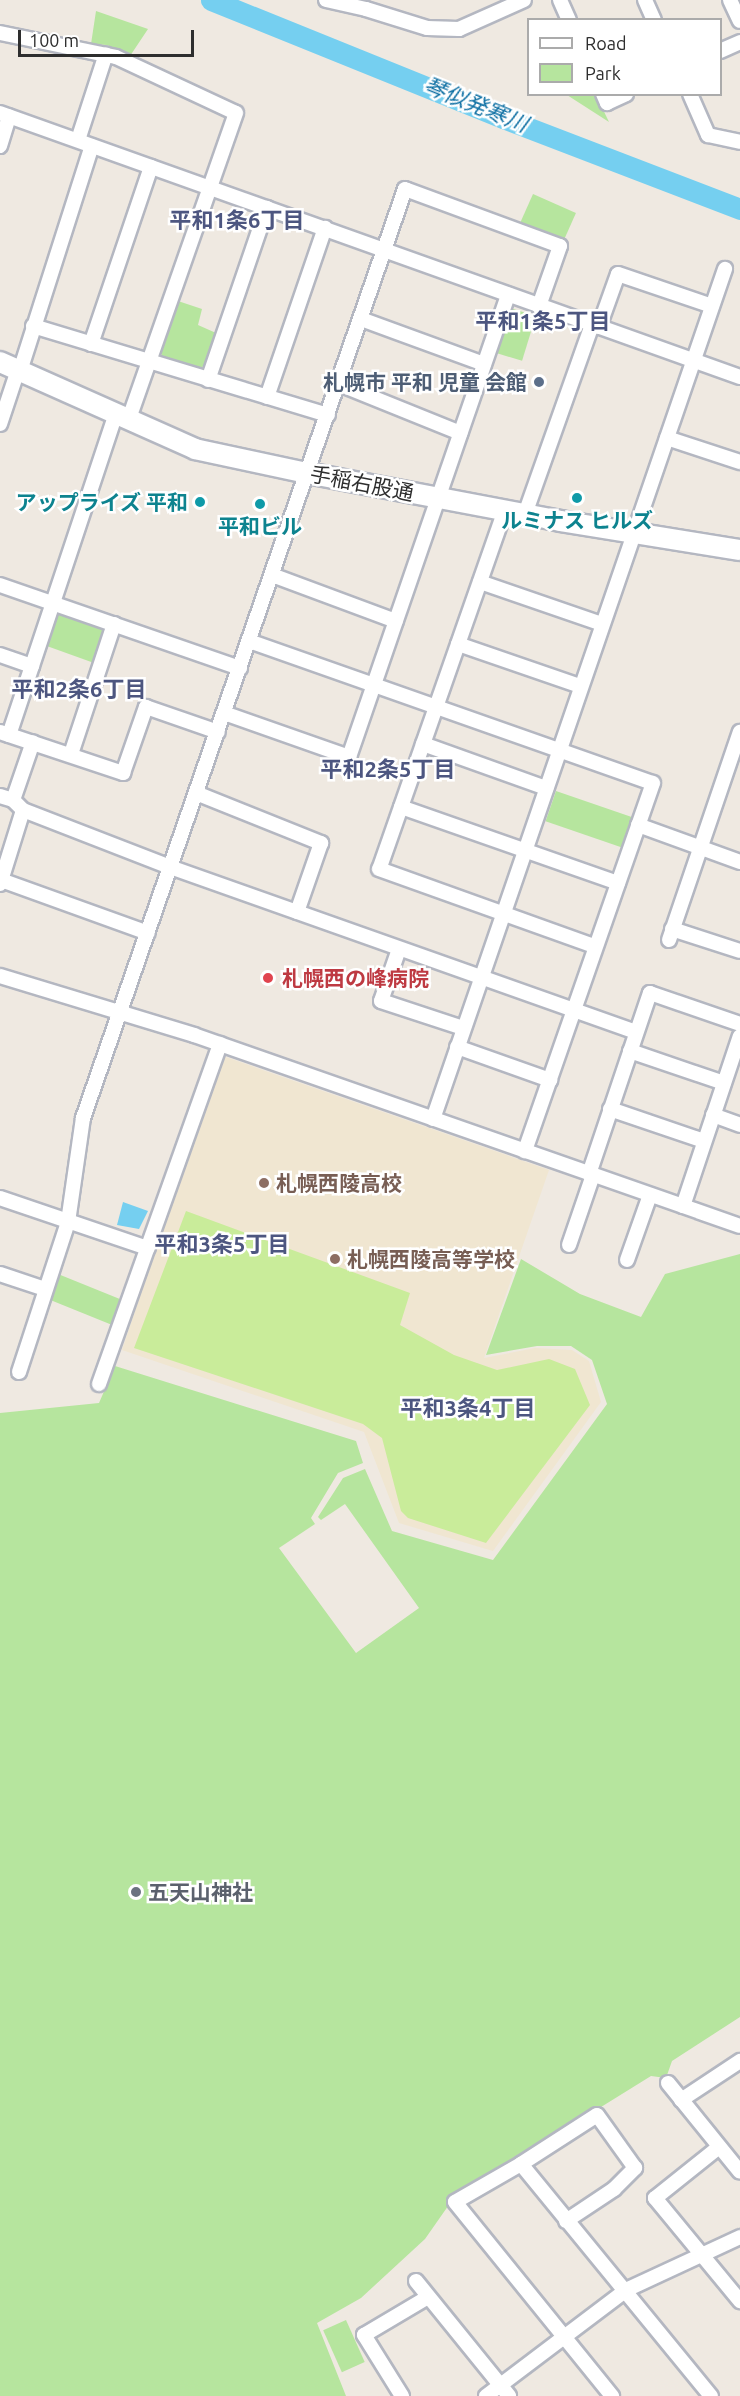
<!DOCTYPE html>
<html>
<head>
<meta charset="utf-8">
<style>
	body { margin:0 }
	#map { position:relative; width:740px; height:2396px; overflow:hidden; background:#efe9e1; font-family:Ubuntu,"Noto Sans JP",sans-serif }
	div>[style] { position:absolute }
	.education>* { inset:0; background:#f0e6d1 }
	.green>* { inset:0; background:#b6e59e; transform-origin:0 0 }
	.pitch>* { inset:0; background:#c9ec9a }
	.water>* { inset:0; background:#75cff0 }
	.river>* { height:21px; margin:-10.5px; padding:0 10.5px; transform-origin:10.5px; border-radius:10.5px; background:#75cff0 }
	.roads { filter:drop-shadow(2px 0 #b4b7c1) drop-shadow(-2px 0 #b4b7c1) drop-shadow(0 2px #b4b7c1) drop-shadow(0 -2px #b4b7c1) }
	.street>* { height:14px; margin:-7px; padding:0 7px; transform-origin:7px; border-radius:7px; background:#fff }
	.secondary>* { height:20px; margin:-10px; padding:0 10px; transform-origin:10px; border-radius:10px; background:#fff }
	.dots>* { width:16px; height:16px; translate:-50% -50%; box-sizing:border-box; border:3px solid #fff; border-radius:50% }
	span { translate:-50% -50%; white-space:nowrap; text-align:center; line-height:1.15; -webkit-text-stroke:5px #fff; paint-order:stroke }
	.service-label { font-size:21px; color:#4e5e75; font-weight:700 }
	.right { translate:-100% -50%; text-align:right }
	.street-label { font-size:21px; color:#2e2e2e }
	.culture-label { font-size:21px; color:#0d838f; font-weight:700 }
	.health-label { font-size:21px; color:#be3a42; font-weight:700 }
	.left { translate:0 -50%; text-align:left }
	.education-label { font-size:21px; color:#785e54; font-weight:700 }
	.worship-label { font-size:21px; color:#5b616d; font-weight:700 }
	.water-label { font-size:22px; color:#0d6fa3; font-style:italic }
	.neighbourhood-label { font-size:22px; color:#4d5680; font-weight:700 }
	.legend { position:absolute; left:527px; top:18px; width:195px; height:78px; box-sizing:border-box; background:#fff; border:2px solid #ababab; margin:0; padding:8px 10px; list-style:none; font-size:18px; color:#2e2e2e }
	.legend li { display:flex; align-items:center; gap:12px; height:30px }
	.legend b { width:30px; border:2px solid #ababab }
	.scale { position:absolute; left:18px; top:30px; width:176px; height:27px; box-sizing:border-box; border:3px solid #2e2e2e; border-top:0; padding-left:8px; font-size:18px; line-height:21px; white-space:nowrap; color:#2e2e2e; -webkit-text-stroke:4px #fff; paint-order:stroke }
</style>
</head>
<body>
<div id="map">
	<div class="education">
		<div style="clip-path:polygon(220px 1055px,549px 1170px,484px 1358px,535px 1348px,572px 1350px,589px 1361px,601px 1402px,493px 1551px,399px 1523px,364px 1432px,122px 1350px)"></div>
	</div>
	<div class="green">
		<div style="clip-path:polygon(96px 11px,148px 29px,130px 56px,107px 45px,91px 44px)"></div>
		<div style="clip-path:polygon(567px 95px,596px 95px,609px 122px)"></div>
		<div style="left:533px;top:194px;width:47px;height:32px;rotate:24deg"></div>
		<div style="clip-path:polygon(178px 301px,202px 309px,198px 325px,216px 333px,204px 366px,198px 369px,164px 359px,160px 352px)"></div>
		<div style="left:510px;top:308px;width:27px;height:47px;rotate:17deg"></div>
		<div style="left:56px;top:612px;width:51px;height:35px;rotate:20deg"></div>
		<div style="left:556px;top:791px;width:80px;height:32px;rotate:19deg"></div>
		<div style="clip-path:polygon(740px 1254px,740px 2017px,672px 2061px,666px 2078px,651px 2076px,453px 2199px,425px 2239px,361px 2298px,317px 2323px,346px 2396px,0 2396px,0 1413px,99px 1403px,115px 1366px,356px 1441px,363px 1463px,338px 1473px,311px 1518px,315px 1524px,279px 1548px,356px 1653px,419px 1608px,345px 1504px,321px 1520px,318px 1517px,343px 1478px,365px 1469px,392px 1531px,493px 1560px,607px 1404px,592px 1360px,571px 1346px,537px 1346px,486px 1355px,521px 1259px,580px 1294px,641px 1317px,665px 1274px)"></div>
		<div style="left:58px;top:1274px;width:68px;height:27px;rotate:22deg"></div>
		<div style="left:346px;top:2320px;width:46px;height:25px;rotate:66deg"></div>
	</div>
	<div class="pitch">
		<div style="clip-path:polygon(186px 1211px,410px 1293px,400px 1325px,454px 1355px,497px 1370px,549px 1359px,575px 1369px,590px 1405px,486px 1543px,408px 1518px,401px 1511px,382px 1438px,363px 1424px,134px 1348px)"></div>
	</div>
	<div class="water">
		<div style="clip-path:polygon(123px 1202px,148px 1211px,139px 1229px,117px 1225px)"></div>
	</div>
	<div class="river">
		<div style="left:211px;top:0;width:315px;rotate:22deg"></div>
		<div style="left:503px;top:118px;width:254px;rotate:21deg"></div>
	</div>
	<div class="roads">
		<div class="street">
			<div style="left:326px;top:0;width:41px;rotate:12.7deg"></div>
			<div style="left:366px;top:9px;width:64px;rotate:17.3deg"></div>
			<div style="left:427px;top:28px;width:32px;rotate:2deg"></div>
			<div style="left:459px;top:29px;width:71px;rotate:-24deg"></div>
			<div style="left:560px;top:0;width:22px;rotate:66deg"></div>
			<div style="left:645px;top:0;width:22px;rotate:66deg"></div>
			<div style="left:730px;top:0;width:23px;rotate:65deg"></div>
			<div style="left:0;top:33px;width:118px;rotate:11.7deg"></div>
			<div style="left:116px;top:57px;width:132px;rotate:25deg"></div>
			<div style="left:236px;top:113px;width:324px;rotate:109.3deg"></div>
			<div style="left:720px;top:51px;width:22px;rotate:-24deg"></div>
			<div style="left:603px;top:94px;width:10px;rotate:66deg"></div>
			<div style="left:607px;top:103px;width:21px;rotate:-25deg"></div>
			<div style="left:690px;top:94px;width:45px;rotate:66.3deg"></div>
			<div style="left:708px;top:135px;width:33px;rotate:12deg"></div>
			<div style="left:0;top:113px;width:786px;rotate:19.63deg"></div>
			<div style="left:78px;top:140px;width:90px;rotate:-72deg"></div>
			<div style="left:0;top:146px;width:31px;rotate:-73deg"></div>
			<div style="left:361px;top:319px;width:131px;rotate:20.1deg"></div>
			<div style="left:33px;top:326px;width:308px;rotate:16.8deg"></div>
			<div style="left:599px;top:327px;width:56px;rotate:-70.3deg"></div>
			<div style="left:618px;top:274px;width:99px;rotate:18.8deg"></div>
			<div style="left:91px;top:344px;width:187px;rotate:-71.3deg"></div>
			<div style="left:20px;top:371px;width:236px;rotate:-72.3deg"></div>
			<div style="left:208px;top:380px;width:182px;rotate:-71.1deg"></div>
			<div style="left:339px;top:384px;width:131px;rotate:22deg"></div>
			<div style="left:267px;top:397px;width:179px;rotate:-71.1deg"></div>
			<div style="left:0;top:424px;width:57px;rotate:-71.6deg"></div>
			<div style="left:667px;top:438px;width:77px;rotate:18.2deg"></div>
			<div style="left:505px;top:510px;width:380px;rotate:109.3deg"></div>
			<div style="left:379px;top:869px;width:228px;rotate:19.7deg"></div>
			<div style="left:525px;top:514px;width:201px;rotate:-70.5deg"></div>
			<div style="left:272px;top:575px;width:132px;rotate:20.4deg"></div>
			<div style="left:480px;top:582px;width:129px;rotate:19deg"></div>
			<div style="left:0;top:585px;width:254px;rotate:19.1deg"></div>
			<div style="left:249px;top:641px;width:428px;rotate:19.4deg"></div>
			<div style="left:653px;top:783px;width:390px;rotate:109.2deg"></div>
			<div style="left:458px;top:644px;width:129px;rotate:19deg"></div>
			<div style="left:0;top:655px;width:34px;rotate:19deg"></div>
			<div style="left:224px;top:713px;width:133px;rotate:19.4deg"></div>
			<div style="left:349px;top:757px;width:489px;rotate:-71deg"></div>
			<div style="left:0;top:732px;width:130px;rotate:18.4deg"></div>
			<div style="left:123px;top:773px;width:70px;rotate:-70.8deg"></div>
			<div style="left:146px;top:707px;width:76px;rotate:19.1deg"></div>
			<div style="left:9px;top:735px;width:338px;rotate:-71.6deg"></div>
			<div style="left:423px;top:744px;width:131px;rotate:19.7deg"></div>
			<div style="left:71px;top:754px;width:137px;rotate:-71.7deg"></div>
			<div style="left:196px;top:793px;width:135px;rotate:21.8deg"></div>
			<div style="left:321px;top:843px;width:73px;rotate:109.2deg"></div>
			<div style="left:0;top:796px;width:14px;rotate:17deg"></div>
			<div style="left:13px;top:800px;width:14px;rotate:45deg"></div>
			<div style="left:23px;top:810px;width:158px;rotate:21.2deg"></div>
			<div style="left:170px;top:867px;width:494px;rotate:19.5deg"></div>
			<div style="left:13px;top:800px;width:61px;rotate:-71deg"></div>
			<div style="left:401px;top:807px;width:230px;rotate:19.3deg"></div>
			<div style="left:638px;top:825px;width:109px;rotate:19.9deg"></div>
			<div style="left:1px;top:880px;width:156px;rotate:19.8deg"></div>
			<div style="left:0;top:884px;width:77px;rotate:-72.7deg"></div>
			<div style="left:672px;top:929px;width:71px;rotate:17.9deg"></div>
			<div style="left:669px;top:940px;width:220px;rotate:-71.2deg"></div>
			<div style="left:399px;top:949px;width:55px;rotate:109.1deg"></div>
			<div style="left:381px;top:1001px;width:86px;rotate:18.2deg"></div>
			<div style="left:0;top:976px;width:203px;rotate:16.9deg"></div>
			<div style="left:194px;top:1035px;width:578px;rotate:19.28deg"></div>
			<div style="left:457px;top:1047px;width:99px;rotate:19.5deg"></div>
			<div style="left:630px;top:1051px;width:99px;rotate:18.8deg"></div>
			<div style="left:610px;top:1109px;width:99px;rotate:18.8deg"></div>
			<div style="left:713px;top:1115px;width:29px;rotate:20deg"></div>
			<div style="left:433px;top:1119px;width:899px;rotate:-71.04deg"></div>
			<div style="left:589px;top:1174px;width:191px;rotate:-71.4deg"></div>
			<div style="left:650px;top:993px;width:95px;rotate:19deg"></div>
			<div style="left:0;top:1198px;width:156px;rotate:18.7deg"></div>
			<div style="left:683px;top:1206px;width:179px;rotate:-71.5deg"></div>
			<div style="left:569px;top:1245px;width:74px;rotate:-71.1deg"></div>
			<div style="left:627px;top:1260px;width:69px;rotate:-70.5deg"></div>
			<div style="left:0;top:1274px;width:47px;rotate:18.4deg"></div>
			<div style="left:19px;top:1372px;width:158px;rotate:-71.9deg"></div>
			<div style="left:68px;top:1222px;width:105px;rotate:-81.8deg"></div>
			<div style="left:83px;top:1118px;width:983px;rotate:-70.88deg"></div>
			<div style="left:405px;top:189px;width:165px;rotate:20.2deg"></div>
			<div style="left:560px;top:246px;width:64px;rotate:109.3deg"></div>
			<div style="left:99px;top:1384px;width:361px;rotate:-70.4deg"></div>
			<div style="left:668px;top:2083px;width:114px;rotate:51deg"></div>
			<div style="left:681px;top:2100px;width:71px;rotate:-33.5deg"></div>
			<div style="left:719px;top:2147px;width:82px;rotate:141.4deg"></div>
			<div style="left:655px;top:2198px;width:134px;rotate:50.5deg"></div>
			<div style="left:521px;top:2164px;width:300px;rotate:50.7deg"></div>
			<div style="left:566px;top:2221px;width:58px;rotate:-33.7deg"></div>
			<div style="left:614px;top:2189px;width:30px;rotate:-45deg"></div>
			<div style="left:635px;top:2168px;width:65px;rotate:-125.6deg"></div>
			<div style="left:597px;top:2115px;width:90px;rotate:147.2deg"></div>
			<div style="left:521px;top:2164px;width:76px;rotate:150.1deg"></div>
			<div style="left:455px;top:2202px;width:250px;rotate:51deg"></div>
			<div style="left:416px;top:2281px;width:148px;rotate:51deg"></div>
			<div style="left:402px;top:2396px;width:72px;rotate:-121.9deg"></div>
			<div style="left:364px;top:2335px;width:74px;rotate:-30.7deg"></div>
			<div style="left:486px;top:2396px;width:176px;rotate:-37.1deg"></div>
			<div style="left:626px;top:2290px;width:126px;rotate:-24.9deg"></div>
		</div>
		<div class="secondary">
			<div style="left:0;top:362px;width:214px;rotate:24deg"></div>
			<div style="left:195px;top:449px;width:115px;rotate:12.1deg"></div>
			<div style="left:307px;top:473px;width:258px;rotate:10.7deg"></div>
			<div style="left:560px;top:521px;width:182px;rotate:9.2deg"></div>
		</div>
	</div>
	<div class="dots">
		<div style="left:539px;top:382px;background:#5c6f8a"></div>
		<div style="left:577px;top:498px;background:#0f9aa8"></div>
		<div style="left:200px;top:502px;background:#0f9aa8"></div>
		<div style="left:260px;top:504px;background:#0f9aa8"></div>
		<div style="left:268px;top:978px;background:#e0444e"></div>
		<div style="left:264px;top:1183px;background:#8d6e63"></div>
		<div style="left:335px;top:1259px;background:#8d6e63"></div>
		<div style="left:136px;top:1892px;background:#6b7280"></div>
	</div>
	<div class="service-label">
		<span class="right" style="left:527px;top:382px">札幌市 平和 児童 会館</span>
	</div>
	<div class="street-label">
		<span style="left:362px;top:483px;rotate:11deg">手稲右股通</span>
	</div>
	<div class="culture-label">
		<span class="right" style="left:188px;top:502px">アップライズ 平和</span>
		<span style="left:577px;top:520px">ルミナス ヒルズ</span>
		<span style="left:260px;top:526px">平和ビル</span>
	</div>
	<div class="health-label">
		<span class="left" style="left:282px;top:978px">札幌西の峰病院</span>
	</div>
	<div class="education-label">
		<span class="left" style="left:276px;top:1183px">札幌西陵高校</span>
		<span class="left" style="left:347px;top:1259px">札幌西陵高等学校</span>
	</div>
	<div class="worship-label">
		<span class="left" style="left:148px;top:1892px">五天山神社</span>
	</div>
	<div class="water-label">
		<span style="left:476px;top:104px;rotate:22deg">琴似発寒川</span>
	</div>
	<div class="neighbourhood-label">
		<span style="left:237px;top:220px">平和1条6丁目</span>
		<span style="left:543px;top:321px">平和1条5丁目</span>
		<span style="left:79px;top:689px">平和2条6丁目</span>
		<span style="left:388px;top:769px">平和2条5丁目</span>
		<span style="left:222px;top:1244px">平和3条5丁目</span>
		<span style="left:468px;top:1408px">平和3条4丁目</span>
	</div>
	<ul class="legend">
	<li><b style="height:8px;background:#fff"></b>Road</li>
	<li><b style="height:16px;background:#b6e59e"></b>Park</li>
	</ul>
	<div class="scale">100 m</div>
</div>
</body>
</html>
